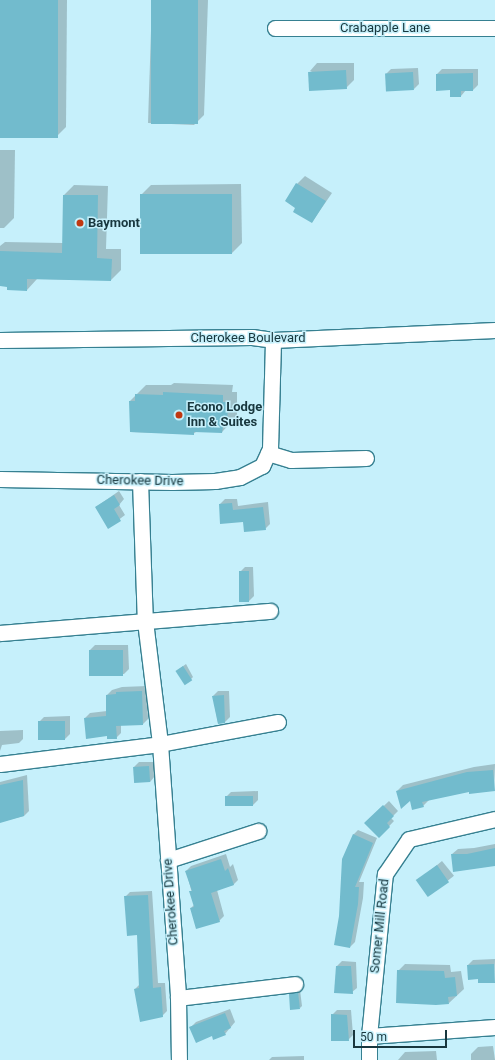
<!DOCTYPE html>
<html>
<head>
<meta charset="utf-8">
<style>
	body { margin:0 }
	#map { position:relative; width:495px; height:1060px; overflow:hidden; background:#c6f0fb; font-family:Roboto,sans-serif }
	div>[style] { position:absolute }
	.shadow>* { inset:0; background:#0003; transform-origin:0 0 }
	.building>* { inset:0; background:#72bbcd; transform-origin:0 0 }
	.roads { filter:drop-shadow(1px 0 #368091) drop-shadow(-1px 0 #368091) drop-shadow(0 1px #368091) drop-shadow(0 -1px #368091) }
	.minor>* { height:15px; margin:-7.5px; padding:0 7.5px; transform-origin:7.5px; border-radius:7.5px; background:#fff }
	.dots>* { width:11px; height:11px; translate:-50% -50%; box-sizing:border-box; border:2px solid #c6f0fb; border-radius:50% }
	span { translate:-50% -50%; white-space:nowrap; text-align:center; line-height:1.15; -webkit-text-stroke:3px #c6f0fb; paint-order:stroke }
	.street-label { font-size:13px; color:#18373e }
	.poi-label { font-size:13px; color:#18373e; font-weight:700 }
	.left { translate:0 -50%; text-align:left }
	.scale { position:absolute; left:353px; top:1030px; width:94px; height:18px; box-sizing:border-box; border:2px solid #18373e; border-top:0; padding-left:5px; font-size:12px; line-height:14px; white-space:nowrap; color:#18373e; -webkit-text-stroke:3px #c6f0fb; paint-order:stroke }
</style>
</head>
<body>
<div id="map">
	<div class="shadow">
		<div style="clip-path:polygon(0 0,67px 0,66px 127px,56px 137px,0 137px)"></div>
		<div style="clip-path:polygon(152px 0,208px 0,204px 115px,194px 125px,148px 123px)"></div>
		<div style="clip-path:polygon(317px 63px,354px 63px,354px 80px,346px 88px,310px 71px)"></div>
		<div style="clip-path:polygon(418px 68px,419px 84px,414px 89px,386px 74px,391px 69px)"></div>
		<div style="clip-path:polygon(442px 69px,478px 69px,478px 85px,473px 90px,466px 90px,461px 96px,437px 74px)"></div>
		<div style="clip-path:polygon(0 150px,15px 150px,14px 218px,4px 228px,0 228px)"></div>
		<div style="clip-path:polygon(305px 176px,332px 193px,312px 222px,297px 207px,297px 184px)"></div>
		<div style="clip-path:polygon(241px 184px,242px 243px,232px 253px,141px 254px,141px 195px,151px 185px)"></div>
		<div style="clip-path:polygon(74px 185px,108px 186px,106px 249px,121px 249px,121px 270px,111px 280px,37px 279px,27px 290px,0 285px,0 246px,5px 242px,63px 243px,64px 195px)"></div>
		<div style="clip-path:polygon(174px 383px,233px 385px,232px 392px,237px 392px,237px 416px,222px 432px,196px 432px,193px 434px,131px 432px,130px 401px,146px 385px,171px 385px)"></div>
		<div style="clip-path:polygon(119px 491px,124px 499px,119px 505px,125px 515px,109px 527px,96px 507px)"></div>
		<div style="clip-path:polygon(225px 499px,237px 499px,238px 506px,268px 502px,270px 524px,265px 529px,244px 521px,220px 504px)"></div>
		<div style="clip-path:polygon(245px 567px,253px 567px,254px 596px,249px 601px,240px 572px)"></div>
		<div style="clip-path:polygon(95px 645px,128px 645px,129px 669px,124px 674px,90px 675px,90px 650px)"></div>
		<div style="clip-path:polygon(186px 664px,193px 677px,191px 679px,179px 669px)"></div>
		<div style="clip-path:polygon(147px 686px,148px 719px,143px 724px,121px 725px,121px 733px,116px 738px,108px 735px,85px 718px,90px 713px,107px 711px,107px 695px,112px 690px,122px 687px)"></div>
		<div style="clip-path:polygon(218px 691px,229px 691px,230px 717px,225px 722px,218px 723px,213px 696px)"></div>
		<div style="clip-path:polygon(70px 716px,70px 734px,65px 739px,39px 722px,44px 717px)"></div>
		<div style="clip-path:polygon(23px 730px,23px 739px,19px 743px,2px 745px,0 751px,0 731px)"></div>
		<div style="clip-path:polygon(139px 762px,154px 762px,155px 776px,150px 782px,134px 767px)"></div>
		<div style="clip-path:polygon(495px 764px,494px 790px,470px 790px,430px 799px,423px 806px,397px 791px,403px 785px,474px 767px)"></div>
		<div style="clip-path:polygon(27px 775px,29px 811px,24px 816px,0 822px,0 782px)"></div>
		<div style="clip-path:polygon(258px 791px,258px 800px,253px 805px,226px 797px,231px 792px)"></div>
		<div style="clip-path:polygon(389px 801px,398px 811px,391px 818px,394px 821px,379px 837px,366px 823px)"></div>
		<div style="clip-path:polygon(358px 830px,377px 838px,359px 882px,364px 882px,363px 898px,355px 942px,350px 947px,353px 835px)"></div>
		<div style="clip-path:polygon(495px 844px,495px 864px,452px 854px,458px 849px,474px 848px)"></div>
		<div style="clip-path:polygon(226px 854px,230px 867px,233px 864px,238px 880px,233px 885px,217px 890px,224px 916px,219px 921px,191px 908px,195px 904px,186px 871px,191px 866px)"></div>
		<div style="left:442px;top:861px;width:19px;height:31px;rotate:51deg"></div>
		<div style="clip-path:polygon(152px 891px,158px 983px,165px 983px,167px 1011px,162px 1016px,135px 989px,140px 984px,138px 934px,125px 897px,130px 892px)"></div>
		<div style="clip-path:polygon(495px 959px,494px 982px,479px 978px,468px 965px,473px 960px)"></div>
		<div style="clip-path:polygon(342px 961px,356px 962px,357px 988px,352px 992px,337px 966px)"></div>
		<div style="clip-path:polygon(405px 964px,450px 965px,451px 972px,461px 971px,464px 989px,449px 1003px,398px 971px)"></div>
		<div style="clip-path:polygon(300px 990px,302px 1006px,300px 1008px,290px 994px)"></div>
		<div style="clip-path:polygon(230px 1009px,235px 1022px,225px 1034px,212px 1035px,191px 1027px,196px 1022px)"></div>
		<div style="clip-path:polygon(337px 1010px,351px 1010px,353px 1035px,348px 1040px,332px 1015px)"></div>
		<div style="clip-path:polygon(493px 1046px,495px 1060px,471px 1060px,471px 1054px,478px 1047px)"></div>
		<div style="clip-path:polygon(436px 1051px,437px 1060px,398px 1060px,405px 1052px)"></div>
		<div style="clip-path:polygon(304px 1056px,304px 1060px,269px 1060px,272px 1057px)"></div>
	</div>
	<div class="building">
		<div style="left:0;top:0;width:58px;height:138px"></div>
		<div style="left:151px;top:0;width:47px;height:124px"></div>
		<div style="left:346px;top:70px;width:19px;height:38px;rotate:87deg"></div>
		<div style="left:413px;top:72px;width:18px;height:28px;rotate:87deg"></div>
		<div style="clip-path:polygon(473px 73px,473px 91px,461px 91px,461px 97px,450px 97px,450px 90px,436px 91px,436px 74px)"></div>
		<div style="clip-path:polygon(296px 183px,326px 201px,312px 223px,293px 212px,295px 208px,285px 201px)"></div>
		<div style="left:232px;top:194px;width:60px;height:92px;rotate:90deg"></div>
		<div style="clip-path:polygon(63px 195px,98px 195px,97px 258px,112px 259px,111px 281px,27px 279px,27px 291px,7px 290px,7px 287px,0 286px,0 251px,62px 253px)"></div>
		<div style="clip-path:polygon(163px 392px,223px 395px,223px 402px,228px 402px,227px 427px,223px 427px,222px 433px,194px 432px,194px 435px,130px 432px,129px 401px,135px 401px,135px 394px,163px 395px)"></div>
		<div style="clip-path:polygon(114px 495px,120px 505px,114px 509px,121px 521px,108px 529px,95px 507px)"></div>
		<div style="clip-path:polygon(232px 503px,233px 510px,263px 507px,266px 530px,244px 532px,243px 522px,220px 524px,219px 504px)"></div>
		<div style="left:249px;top:571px;width:31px;height:10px;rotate:90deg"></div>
		<div style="left:89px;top:650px;width:34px;height:26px"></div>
		<div style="left:183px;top:666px;width:17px;height:9px;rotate:57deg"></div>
		<div style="clip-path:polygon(142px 691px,143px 725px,116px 726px,117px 739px,107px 739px,107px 736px,86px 739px,84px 718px,106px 716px,106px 695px,116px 694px,116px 692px)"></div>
		<div style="clip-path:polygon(224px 695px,225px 723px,218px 724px,212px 696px)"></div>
		<div style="left:38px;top:721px;width:27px;height:19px"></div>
		<div style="left:149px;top:766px;width:16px;height:16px;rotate:86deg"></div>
		<div style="clip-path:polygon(493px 770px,495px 791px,469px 794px,469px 792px,422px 802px,424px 807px,412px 810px,410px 801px,401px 809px,396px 791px,467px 772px)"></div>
		<div style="clip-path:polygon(23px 780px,24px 816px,0 823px,0 785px)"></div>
		<div style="left:253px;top:796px;width:10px;height:28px;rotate:90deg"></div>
		<div style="clip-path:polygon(383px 805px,394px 816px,387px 823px,390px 827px,379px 838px,364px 823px)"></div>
		<div style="clip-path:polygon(353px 834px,373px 843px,355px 887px,359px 887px,358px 904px,350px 948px,334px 945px,339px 916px,342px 859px)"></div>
		<div style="clip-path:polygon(495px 848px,495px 866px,453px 872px,451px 854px,467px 854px)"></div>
		<div style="clip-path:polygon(221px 859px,225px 871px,228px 868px,234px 885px,211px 893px,220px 922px,196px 929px,190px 908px,194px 907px,189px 891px,192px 891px,185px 871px)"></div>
		<div style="left:437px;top:865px;width:21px;height:26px;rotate:55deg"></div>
		<div style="clip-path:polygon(148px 895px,153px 988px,161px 987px,163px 1017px,140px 1022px,134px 989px,139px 988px,137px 935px,127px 936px,124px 896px)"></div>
		<div style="clip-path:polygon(494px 964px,495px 983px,478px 983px,478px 979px,468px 980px,467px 965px)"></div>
		<div style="clip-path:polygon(336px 966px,351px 966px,353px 994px,334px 993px)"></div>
		<div style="clip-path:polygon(397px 970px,444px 971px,445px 978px,455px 977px,457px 996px,448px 997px,449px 1004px,436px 1005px,396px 1003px)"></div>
		<div style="clip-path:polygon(298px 992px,300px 1009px,290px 1010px,289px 994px)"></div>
		<div style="clip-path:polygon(225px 1013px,231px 1028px,224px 1031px,226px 1035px,213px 1040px,212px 1036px,196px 1043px,189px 1027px)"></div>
		<div style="clip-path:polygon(331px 1014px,347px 1015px,349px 1041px,331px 1041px)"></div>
	</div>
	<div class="roads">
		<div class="minor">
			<div style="left:275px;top:28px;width:220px"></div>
			<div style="left:0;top:340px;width:252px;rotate:-0.7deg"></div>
			<div style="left:252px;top:337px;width:21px;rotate:8deg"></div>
			<div style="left:273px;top:340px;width:222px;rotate:-2.6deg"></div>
			<div style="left:268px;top:453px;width:24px;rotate:17deg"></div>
			<div style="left:291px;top:460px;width:75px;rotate:-1.5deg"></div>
			<div style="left:0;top:479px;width:172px;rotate:1deg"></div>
			<div style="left:172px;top:482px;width:43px;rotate:-1.3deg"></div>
			<div style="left:215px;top:481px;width:25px;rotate:-9deg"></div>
			<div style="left:240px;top:477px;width:25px;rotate:-27deg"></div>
			<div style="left:262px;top:466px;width:19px;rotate:-65deg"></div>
			<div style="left:270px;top:449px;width:109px;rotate:-88.4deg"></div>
			<div style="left:140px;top:481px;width:140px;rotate:88deg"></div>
			<div style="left:145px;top:621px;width:124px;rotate:83deg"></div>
			<div style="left:160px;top:744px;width:255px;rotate:85.9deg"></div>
			<div style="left:178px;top:998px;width:62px;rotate:89.1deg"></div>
			<div style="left:0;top:633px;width:271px;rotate:-4.7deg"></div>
			<div style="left:0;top:764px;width:161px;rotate:-7.1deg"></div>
			<div style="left:160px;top:744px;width:120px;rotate:-10.6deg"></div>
			<div style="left:168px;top:860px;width:95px;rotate:-17.9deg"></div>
			<div style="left:178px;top:998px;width:118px;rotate:-6.8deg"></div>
			<div style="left:369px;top:1036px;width:126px;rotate:-4.1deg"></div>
			<div style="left:369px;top:1060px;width:24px;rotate:-90deg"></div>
			<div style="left:369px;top:1036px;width:163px;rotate:-84.4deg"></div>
			<div style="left:385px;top:874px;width:42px;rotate:-55.6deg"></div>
			<div style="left:409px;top:839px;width:88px;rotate:-13.1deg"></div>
		</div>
	</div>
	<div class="dots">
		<div style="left:80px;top:223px;background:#c13811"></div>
		<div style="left:179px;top:415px;background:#c13811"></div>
	</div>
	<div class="street-label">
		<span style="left:385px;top:28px">Crabapple Lane</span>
		<span style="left:248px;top:338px">Cherokee Boulevard</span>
		<span style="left:140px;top:481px;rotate:1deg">Cherokee Drive</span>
		<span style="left:171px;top:902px;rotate:-94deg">Cherokee Drive</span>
		<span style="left:380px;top:926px;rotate:-84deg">Somer Mill Road</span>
	</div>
	<div class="poi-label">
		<span class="left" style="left:88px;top:223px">Baymont</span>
		<span class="left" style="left:187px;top:415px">Econo Lodge<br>Inn &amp; Suites</span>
	</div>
	<div class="scale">50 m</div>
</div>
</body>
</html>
